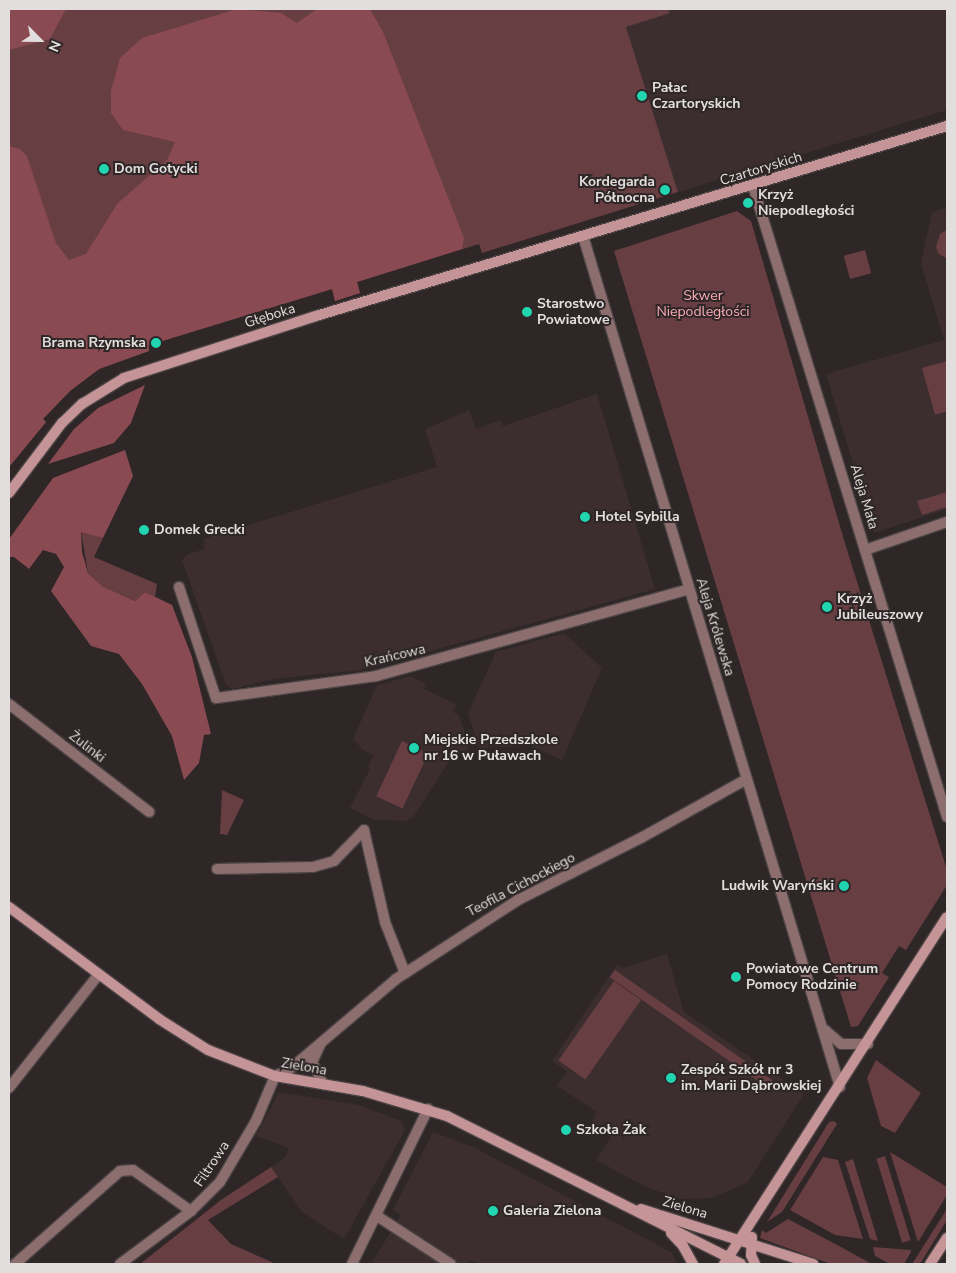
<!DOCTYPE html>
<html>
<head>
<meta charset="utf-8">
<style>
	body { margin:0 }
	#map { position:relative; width:956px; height:1273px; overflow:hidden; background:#2e2627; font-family:"Nunito Sans",sans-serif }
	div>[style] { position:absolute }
	.built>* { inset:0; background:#3c2e2f }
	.green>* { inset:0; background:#673e42; transform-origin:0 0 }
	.forest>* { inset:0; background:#8a4a51 }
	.roads { filter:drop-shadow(1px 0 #4b4344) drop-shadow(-1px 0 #4b4344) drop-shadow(0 1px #4b4344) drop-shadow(0 -1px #4b4344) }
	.minor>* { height:10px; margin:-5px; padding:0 5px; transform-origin:5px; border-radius:5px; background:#8c6e6f }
	.secondary>* { height:10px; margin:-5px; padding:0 5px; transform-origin:5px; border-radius:5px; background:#c59497 }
	.dots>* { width:14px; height:14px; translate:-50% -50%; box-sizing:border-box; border:2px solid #2e2627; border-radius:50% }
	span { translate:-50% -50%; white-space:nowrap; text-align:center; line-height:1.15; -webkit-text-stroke:4px #2e2627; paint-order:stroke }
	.poi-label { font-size:14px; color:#e3dede; font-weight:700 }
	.left { translate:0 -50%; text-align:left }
	.right { translate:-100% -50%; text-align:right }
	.street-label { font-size:14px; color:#e3dede }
	.park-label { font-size:14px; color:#f9aab0 }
	.frame { position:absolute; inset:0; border:10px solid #e3dede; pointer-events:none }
	.north { position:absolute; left:15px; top:15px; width:50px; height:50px; -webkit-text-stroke:4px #2e2627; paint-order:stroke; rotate:113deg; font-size:14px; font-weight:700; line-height:20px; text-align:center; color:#e3dede }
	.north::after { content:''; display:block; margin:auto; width:18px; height:22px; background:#e3dede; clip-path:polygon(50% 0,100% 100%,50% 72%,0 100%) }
</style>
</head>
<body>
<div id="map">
	<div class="built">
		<div style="clip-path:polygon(668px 9px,947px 9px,947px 110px,678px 192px,626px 27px,669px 13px)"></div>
		<div style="clip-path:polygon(947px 208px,947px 509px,874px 533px,826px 374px,944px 340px,921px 263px,932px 212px)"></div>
		<div style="clip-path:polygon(597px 394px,655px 589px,362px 670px,274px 679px,232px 689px,226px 685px,182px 560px,188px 554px,205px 549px,203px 539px,437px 467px,425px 429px,469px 410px,476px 429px,500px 420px,503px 426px)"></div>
		<div style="clip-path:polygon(564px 633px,602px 668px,562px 760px,531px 746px,479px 748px,468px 713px,496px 652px)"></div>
		<div style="clip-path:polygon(411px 676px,426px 684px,424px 689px,456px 704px,453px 712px,459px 715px,469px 746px,466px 752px,453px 755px,414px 816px,406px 821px,374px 820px,350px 808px,370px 769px,368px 768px,373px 755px,363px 750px,353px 739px,377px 685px)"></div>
		<div style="clip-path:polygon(667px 954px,684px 1012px,804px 1094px,748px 1182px,712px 1198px,680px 1199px,646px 1187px,596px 1160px,612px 1135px,593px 1122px,596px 1111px,557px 1086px,567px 1071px,552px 1061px,617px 964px,623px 968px)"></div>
		<div style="clip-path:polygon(279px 1092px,359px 1105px,401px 1121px,405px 1130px,344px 1239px,302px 1212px,271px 1167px,285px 1157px,289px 1148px,256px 1136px)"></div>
		<div style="clip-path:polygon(433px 1132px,473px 1147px,671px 1252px,678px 1264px,478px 1264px,470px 1260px,467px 1264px,371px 1264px,401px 1215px,393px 1210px)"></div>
	</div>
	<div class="green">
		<div style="clip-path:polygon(9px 9px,668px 9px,670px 13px,626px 27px,678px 192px,482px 253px,479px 244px,357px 282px,360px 293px,335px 301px,332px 289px,149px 345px,149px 351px,99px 369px,70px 391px,43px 419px,46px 422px,9px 467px)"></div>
		<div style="clip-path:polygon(737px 211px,751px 221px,844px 540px,947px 870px,947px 885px,906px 950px,899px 946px,882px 973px,889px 977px,858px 1026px,851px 1027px,614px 251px)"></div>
		<div style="clip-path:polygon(947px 230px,947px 259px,938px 253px,936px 247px,940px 234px)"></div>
		<div style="left:865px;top:250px;width:24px;height:22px;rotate:75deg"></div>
		<div style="clip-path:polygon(947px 361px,947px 411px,935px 415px,922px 368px)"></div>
		<div style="clip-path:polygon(947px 492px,947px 507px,922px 515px,917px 501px)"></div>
		<div style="clip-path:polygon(81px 531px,103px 538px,94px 557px,157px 584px,155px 597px,145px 592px,135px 601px,102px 586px,88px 573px)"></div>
		<div style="left:402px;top:741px;width:29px;height:61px;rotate:25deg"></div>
		<div style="clip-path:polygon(222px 790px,244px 800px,227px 835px,220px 834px)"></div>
		<div style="left:615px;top:970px;width:194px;height:9px;rotate:35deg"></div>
		<div style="left:614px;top:981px;width:33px;height:97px;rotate:35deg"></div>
		<div style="clip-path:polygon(876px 1060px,921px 1093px,895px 1133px,881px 1126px,867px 1078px)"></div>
		<div style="clip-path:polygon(834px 1121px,837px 1124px,782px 1212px,767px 1222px,829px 1122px)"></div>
		<div style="clip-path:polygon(890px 1152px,947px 1187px,947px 1195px,918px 1242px)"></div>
		<div style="left:885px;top:1156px;width:88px;height:9px;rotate:73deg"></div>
		<div style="clip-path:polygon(823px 1157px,838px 1160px,863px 1239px,835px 1235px,790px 1210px)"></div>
		<div style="clip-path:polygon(853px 1159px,878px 1241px,870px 1239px,845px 1162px)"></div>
		<div style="clip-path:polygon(271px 1167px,278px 1177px,208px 1220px,231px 1244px,276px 1264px,140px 1264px,221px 1200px)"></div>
		<div style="clip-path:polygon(947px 1209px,947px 1220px,920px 1264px,912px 1264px)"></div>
		<div style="clip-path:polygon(788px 1219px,841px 1247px,872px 1264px,831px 1264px,760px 1238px,762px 1230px,766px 1233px)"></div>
		<div style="clip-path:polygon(873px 1247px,911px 1250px,911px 1252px,904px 1264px,890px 1264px,875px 1256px)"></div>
	</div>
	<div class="forest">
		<div style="clip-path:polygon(9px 9px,66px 9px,50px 39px,9px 50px)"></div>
		<div style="clip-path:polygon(237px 9px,281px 13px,297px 23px,317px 9px,370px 9px,383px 32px,464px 238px,462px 249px,357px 282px,360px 293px,335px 301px,332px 289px,156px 343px,148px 345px,149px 351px,99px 369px,70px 391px,43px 419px,46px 422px,9px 467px,9px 146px,20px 149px,27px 156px,56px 243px,69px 260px,86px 254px,117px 204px,167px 160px,175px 142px,123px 130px,111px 113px,111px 91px,120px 58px,142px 38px)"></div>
		<div style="clip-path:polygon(145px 385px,131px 423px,114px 443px,48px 464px,74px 429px,98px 408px)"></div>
		<div style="clip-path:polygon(125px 450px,133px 476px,103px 538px,81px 532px,82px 552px,88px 573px,102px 586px,135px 601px,145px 592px,172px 605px,192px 657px,211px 734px,204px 735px,199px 763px,184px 780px,172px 736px,142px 684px,119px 654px,91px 646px,51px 591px,64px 567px,56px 554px,43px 550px,29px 569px,14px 557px,9px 557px,9px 539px,53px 478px)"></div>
	</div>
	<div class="roads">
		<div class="minor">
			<div style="left:753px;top:186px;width:660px;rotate:72.91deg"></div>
			<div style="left:583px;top:236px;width:889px;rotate:73.2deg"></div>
			<div style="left:865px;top:550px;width:87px;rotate:-18.9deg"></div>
			<div style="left:179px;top:587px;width:117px;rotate:71.6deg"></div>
			<div style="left:216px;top:698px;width:162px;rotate:-7.8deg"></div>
			<div style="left:376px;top:676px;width:325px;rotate:-15.5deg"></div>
			<div style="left:9px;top:704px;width:177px;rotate:37.6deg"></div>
			<div style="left:217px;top:869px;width:96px;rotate:-1.2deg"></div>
			<div style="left:313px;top:867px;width:22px;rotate:-16deg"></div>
			<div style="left:334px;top:861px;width:43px;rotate:-45.9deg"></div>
			<div style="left:364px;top:830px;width:94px;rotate:77.1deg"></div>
			<div style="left:385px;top:922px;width:55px;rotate:68.6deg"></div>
			<div style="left:825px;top:1030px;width:21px;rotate:41deg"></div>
			<div style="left:841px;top:1044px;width:27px"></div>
			<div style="left:321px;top:1043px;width:21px;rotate:115deg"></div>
			<div style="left:312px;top:1062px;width:25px;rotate:63deg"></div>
			<div style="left:9px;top:1088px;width:145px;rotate:-51.7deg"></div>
			<div style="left:377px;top:1216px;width:88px;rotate:33deg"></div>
			<div style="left:15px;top:1264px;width:140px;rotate:-41.5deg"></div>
			<div style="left:120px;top:1171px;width:13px;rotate:-4deg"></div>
			<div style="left:133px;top:1170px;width:71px;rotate:35.3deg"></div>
			<div style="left:120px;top:1264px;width:89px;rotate:-36.7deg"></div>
			<div style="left:191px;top:1211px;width:41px;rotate:-45deg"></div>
			<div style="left:220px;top:1182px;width:71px;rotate:-59.5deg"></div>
			<div style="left:256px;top:1121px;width:49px;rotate:-67.1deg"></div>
			<div style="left:275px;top:1076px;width:17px;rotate:-25deg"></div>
			<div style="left:290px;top:1069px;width:139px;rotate:-40.3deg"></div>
			<div style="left:396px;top:979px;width:145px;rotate:-32.9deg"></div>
			<div style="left:518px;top:900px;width:138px;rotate:-26.8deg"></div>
			<div style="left:641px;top:838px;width:121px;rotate:-29.1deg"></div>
			<div style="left:352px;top:1264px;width:173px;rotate:-63.9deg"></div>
		</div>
		<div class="secondary">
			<div style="left:9px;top:493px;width:88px;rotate:-52.9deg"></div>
			<div style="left:62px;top:423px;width:28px;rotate:-44deg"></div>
			<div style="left:82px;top:404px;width:49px;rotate:-31.8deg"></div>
			<div style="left:124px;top:378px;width:202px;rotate:-17.9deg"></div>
			<div style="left:316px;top:316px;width:659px;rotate:-16.76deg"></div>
			<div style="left:9px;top:907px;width:187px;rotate:36.7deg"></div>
			<div style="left:159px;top:1019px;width:58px;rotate:32.3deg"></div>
			<div style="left:208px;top:1050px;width:72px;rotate:21.2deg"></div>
			<div style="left:275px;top:1076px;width:89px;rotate:9.7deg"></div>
			<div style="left:363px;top:1091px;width:88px;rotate:16.6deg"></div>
			<div style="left:447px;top:1116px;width:329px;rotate:26.7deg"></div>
			<div style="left:641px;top:1209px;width:181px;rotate:17.7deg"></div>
			<div style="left:671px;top:1233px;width:18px;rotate:47deg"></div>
			<div style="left:683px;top:1246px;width:21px;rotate:61deg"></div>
			<div style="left:752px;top:1237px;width:18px;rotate:93deg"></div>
			<div style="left:751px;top:1255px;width:10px;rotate:66deg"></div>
			<div style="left:724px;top:1264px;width:412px;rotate:-57.3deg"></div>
			<div style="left:930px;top:1264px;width:31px;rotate:-57deg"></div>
		</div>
	</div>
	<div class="dots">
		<div style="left:642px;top:96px;background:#20d5b0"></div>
		<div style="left:104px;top:169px;background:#20d5b0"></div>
		<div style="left:665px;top:190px;background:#20d5b0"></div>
		<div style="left:748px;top:203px;background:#20d5b0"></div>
		<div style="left:527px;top:312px;background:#20d5b0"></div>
		<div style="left:156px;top:343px;background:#20d5b0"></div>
		<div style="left:585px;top:517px;background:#20d5b0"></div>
		<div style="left:144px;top:530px;background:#20d5b0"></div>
		<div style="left:827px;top:607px;background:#20d5b0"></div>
		<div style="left:414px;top:748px;background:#20d5b0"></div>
		<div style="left:844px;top:886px;background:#20d5b0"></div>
		<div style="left:736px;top:977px;background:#20d5b0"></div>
		<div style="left:671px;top:1078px;background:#20d5b0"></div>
		<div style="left:566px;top:1130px;background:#20d5b0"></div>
		<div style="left:493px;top:1211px;background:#20d5b0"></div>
	</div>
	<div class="poi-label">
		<span class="left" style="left:652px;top:96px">Pałac<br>Czartoryskich</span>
		<span class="left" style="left:114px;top:169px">Dom Gotycki</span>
		<span class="right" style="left:655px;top:190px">Kordegarda<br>Północna</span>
		<span class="left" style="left:758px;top:203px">Krzyż<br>Niepodległości</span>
		<span class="left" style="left:537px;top:312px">Starostwo<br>Powiatowe</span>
		<span class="right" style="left:146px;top:343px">Brama Rzymska</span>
		<span class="left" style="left:595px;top:517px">Hotel Sybilla</span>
		<span class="left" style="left:154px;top:530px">Domek Grecki</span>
		<span class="left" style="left:837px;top:607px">Krzyż<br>Jubileuszowy</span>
		<span class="left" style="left:424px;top:748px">Miejskie Przedszkole<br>nr 16 w Puławach</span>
		<span class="right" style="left:834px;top:886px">Ludwik Waryński</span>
		<span class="left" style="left:746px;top:977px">Powiatowe Centrum<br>Pomocy Rodzinie</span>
		<span class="left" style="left:681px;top:1078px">Zespół Szkół nr 3<br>im. Marii Dąbrowskiej</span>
		<span class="left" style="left:576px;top:1130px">Szkoła Żak</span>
		<span class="left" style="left:503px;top:1211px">Galeria Zielona</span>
	</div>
	<div class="street-label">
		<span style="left:761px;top:169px;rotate:-17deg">Czartoryskich</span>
		<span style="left:270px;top:316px;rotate:-17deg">Głęboka</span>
		<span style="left:864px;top:497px;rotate:73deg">Aleja Mała</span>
		<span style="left:715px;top:627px;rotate:73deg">Aleja Królewska</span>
		<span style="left:395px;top:656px;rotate:-13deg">Krańcowa</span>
		<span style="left:87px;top:747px;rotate:38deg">Żulinki</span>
		<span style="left:521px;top:885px;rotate:-28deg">Teofila Cichockiego</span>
		<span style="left:304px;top:1067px;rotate:10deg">Zielona</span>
		<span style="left:212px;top:1164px;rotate:-56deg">Filtrowa</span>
		<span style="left:685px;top:1208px;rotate:17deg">Zielona</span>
	</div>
	<div class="park-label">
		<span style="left:703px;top:304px">Skwer<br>Niepodległości</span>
	</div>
	<div class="frame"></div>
	<div class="north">N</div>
</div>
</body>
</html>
